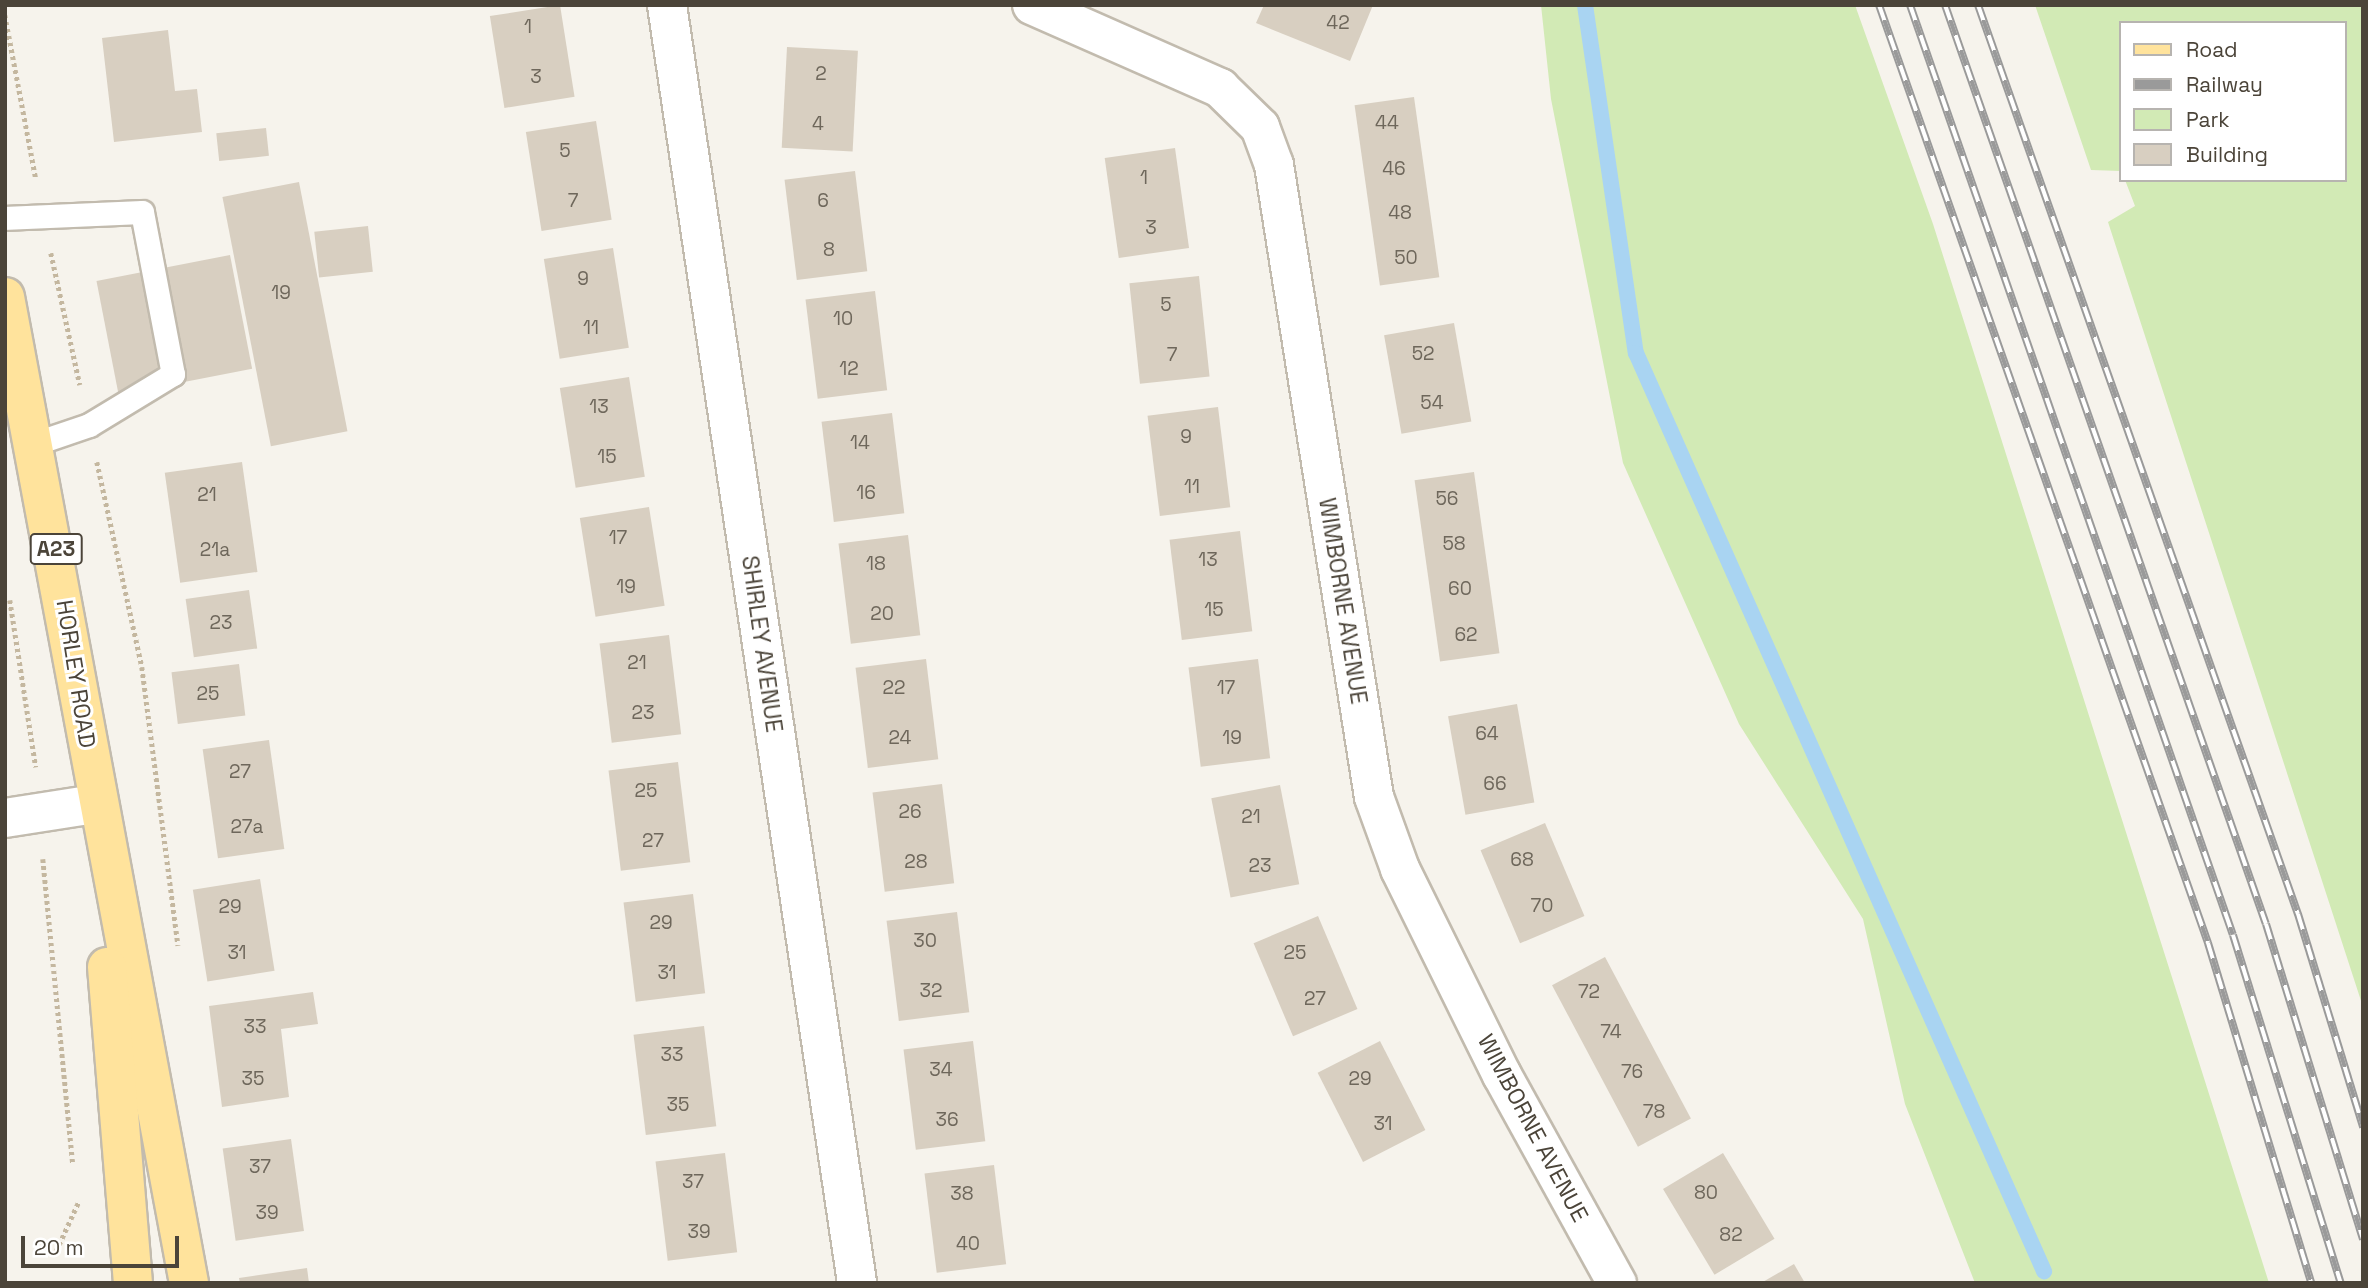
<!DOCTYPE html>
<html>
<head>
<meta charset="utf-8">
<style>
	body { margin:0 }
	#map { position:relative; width:2368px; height:1288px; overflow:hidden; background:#f6f3ec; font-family:"Space Grotesk",sans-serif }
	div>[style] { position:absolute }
	.green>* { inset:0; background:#d2eab5 }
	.stream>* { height:16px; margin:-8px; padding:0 8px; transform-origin:8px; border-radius:8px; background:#a9d4f2 }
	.building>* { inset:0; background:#d8cfc1; transform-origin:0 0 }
	.path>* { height:4.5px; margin-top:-2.25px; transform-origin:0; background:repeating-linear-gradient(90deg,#c4b79f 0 3.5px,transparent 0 7px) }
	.roads { filter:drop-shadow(2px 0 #c2bbae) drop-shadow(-2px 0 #c2bbae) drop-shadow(0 2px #c2bbae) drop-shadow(0 -2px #c2bbae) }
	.lane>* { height:23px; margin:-11.5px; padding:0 11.5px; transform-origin:11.5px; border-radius:11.5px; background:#fff }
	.street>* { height:38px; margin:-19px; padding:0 19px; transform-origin:19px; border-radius:19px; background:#fff }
	.primary>* { height:38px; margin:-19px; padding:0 19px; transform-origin:19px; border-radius:19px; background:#ffe39c }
	.rail>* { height:8px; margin-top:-4px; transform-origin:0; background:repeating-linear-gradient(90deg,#fff 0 16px,#9a9a9a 0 32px); box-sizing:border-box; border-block:2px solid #9a9a9a }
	span { translate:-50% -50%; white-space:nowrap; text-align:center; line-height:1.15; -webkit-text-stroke:6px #fff; paint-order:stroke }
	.number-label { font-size:19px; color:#6e675b }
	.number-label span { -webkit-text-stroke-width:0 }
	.shield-label span { padding:2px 5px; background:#fff; border:2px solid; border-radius:5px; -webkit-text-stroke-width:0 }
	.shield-label { font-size:21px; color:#4b4439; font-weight:700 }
	.street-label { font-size:23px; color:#4b4439 }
	.frame { position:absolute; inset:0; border:7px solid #4b4439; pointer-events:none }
	.legend { position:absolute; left:2119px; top:21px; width:228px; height:161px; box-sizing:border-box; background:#fff; border:2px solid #b7b4b0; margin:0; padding:9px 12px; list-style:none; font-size:21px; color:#4b4439 }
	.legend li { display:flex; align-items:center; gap:14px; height:35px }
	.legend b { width:35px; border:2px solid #b7b4b0 }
	.scale { position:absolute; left:21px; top:1236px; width:158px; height:32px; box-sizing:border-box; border:4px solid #4b4439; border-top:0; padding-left:9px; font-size:21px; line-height:24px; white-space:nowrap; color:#4b4439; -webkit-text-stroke:5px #fff; paint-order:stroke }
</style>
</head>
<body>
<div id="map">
	<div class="green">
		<div style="clip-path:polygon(1541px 5px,1855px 5px,1933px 224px,2269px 1283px,1975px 1283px,1905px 1104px,1863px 919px,1739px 724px,1623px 463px,1551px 99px)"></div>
		<div style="clip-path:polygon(2035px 5px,2363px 5px,2363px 1007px,2108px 222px,2135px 206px,2125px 180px,2345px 180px,2345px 23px,2121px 23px,2121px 171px,2091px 170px)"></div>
	</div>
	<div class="stream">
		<div style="left:1585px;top:5px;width:352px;rotate:81.7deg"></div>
		<div style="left:1636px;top:353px;width:1005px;rotate:66.04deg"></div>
	</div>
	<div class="building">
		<div style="left:560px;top:5px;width:93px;height:71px;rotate:81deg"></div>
		<div style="clip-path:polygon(1264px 5px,1373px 5px,1350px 61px,1256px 23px)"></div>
		<div style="clip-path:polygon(168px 30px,175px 91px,197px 89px,202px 132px,114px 142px,102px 38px)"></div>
		<div style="left:787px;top:47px;width:71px;height:101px;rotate:3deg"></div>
		<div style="left:1414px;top:97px;width:182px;height:60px;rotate:82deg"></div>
		<div style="left:596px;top:121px;width:100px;height:71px;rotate:81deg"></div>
		<div style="left:266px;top:128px;width:28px;height:50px;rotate:84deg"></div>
		<div style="left:1175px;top:148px;width:101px;height:71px;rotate:82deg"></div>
		<div style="left:855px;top:171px;width:101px;height:71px;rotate:83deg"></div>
		<div style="left:299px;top:182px;width:254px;height:78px;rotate:79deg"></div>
		<div style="left:368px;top:226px;width:46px;height:54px;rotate:84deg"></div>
		<div style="left:613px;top:248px;width:101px;height:70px;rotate:81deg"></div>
		<div style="left:230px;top:255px;width:116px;height:136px;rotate:79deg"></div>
		<div style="left:1199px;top:276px;width:101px;height:70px;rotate:84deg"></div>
		<div style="left:875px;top:291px;width:100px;height:70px;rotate:83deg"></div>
		<div style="left:1454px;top:323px;width:100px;height:71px;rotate:80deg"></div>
		<div style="left:629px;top:377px;width:101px;height:70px;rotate:81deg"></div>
		<div style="left:1218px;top:407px;width:101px;height:71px;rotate:83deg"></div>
		<div style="left:892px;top:413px;width:101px;height:71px;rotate:83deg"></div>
		<div style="left:242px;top:462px;width:111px;height:78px;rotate:82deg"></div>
		<div style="left:1474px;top:472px;width:183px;height:60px;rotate:82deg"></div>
		<div style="left:649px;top:507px;width:100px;height:70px;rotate:81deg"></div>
		<div style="left:1240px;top:531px;width:101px;height:71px;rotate:83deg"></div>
		<div style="left:908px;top:535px;width:101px;height:70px;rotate:83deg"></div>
		<div style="left:249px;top:590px;width:59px;height:64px;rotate:82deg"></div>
		<div style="left:669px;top:635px;width:100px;height:70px;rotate:83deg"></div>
		<div style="left:926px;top:659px;width:101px;height:71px;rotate:83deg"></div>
		<div style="left:1258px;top:659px;width:100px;height:70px;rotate:83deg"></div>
		<div style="left:239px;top:664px;width:52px;height:68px;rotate:83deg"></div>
		<div style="left:1517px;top:704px;width:100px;height:70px;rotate:80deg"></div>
		<div style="left:269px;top:740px;width:110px;height:67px;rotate:82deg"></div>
		<div style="left:678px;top:762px;width:101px;height:70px;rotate:83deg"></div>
		<div style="left:942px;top:784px;width:100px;height:70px;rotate:83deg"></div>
		<div style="left:1280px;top:785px;width:101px;height:70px;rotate:79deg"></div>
		<div style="left:1545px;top:823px;width:101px;height:70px;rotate:67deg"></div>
		<div style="left:260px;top:879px;width:93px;height:68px;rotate:81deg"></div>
		<div style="left:693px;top:894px;width:100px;height:70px;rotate:83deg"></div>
		<div style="left:957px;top:912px;width:101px;height:71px;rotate:83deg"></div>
		<div style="left:1318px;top:916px;width:101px;height:70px;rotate:67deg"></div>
		<div style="left:1605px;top:957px;width:183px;height:60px;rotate:62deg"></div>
		<div style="clip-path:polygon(313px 992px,318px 1024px,281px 1029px,289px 1097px,222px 1107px,209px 1006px)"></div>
		<div style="left:704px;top:1026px;width:101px;height:71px;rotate:83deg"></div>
		<div style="left:973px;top:1041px;width:101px;height:70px;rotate:83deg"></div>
		<div style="left:1380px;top:1041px;width:100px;height:70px;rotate:63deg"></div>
		<div style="left:291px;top:1139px;width:93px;height:69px;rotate:82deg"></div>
		<div style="left:725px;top:1153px;width:100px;height:70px;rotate:83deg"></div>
		<div style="left:1723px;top:1153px;width:100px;height:70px;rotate:59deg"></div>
		<div style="left:994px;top:1165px;width:100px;height:70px;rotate:83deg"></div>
		<div style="clip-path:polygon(1794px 1264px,1805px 1283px,1761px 1283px)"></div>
		<div style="clip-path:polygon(307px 1268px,309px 1283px,240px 1283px,239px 1278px)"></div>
	</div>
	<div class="path">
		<div style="left:5px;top:15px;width:167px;rotate:79.3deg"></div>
		<div style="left:51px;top:253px;width:135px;rotate:77.6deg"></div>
		<div style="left:97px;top:462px;width:210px;rotate:77.6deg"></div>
		<div style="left:142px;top:667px;width:281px;rotate:82.6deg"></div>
		<div style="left:10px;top:600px;width:169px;rotate:81.2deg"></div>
		<div style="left:43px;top:859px;width:306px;rotate:84.4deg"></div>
		<div style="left:56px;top:1251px;width:53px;rotate:-65.4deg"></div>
	</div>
	<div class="roads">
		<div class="lane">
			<div style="left:5px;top:218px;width:137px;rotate:-2.5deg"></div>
			<div style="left:142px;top:212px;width:165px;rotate:79.2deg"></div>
			<div style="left:173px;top:374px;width:98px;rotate:148.7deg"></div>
			<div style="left:89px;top:425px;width:56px;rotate:161.2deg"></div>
		</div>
		<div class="street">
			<div style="left:667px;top:5px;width:1292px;rotate:81.54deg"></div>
			<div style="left:1032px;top:5px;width:206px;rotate:23.8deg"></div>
			<div style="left:1220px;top:88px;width:56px;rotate:44.3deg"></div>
			<div style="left:1260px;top:127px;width:40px;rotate:69.8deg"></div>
			<div style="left:1274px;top:165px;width:640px;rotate:81.01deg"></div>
			<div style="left:1374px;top:797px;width:77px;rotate:70.1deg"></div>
			<div style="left:1400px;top:869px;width:230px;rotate:63.7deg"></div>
			<div style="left:1502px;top:1075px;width:238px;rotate:61.1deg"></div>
			<div style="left:5px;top:818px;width:91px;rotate:-8.8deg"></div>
		</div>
		<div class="primary">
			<div style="left:5px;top:297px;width:1003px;rotate:79.43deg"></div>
			<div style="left:107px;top:967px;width:317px;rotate:85.3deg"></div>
		</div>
	</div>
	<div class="rail">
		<div style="left:1879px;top:5px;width:994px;rotate:70.67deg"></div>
		<div style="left:2208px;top:943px;width:355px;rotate:73.1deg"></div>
		<div style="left:1910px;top:5px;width:984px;rotate:70.85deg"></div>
		<div style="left:2233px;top:935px;width:364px;rotate:72.8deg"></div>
		<div style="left:1945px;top:5px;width:973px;rotate:70.75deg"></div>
		<div style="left:2266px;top:924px;width:330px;rotate:72.9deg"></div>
		<div style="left:1978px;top:5px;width:964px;rotate:70.61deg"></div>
		<div style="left:2298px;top:914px;width:223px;rotate:73deg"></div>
	</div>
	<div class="number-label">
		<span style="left:1338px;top:23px">42</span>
		<span style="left:528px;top:27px">1</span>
		<span style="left:821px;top:74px">2</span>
		<span style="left:536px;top:77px">3</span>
		<span style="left:1387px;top:123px">44</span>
		<span style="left:818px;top:124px">4</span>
		<span style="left:565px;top:151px">5</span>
		<span style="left:1394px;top:169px">46</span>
		<span style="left:1144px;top:178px">1</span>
		<span style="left:573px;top:201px">7</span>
		<span style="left:823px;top:201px">6</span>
		<span style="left:1400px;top:213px">48</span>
		<span style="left:1151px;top:228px">3</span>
		<span style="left:829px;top:250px">8</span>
		<span style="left:1406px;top:258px">50</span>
		<span style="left:583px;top:279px">9</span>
		<span style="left:281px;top:293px">19</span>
		<span style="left:1166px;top:305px">5</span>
		<span style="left:843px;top:319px">10</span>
		<span style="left:591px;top:328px">11</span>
		<span style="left:1423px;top:354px">52</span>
		<span style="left:1172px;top:355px">7</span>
		<span style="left:849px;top:369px">12</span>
		<span style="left:1432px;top:403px">54</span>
		<span style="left:599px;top:407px">13</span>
		<span style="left:1186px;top:437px">9</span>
		<span style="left:860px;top:443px">14</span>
		<span style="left:607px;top:457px">15</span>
		<span style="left:1192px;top:487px">11</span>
		<span style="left:866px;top:493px">16</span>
		<span style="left:207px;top:495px">21</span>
		<span style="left:1447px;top:499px">56</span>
		<span style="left:618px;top:538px">17</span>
		<span style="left:1454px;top:544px">58</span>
		<span style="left:215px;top:550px">21a</span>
		<span style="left:1208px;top:560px">13</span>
		<span style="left:876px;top:564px">18</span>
		<span style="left:626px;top:587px">19</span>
		<span style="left:1460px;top:589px">60</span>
		<span style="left:1214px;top:610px">15</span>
		<span style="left:882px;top:614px">20</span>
		<span style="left:221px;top:623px">23</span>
		<span style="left:1466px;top:635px">62</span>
		<span style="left:637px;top:663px">21</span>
		<span style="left:894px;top:688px">22</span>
		<span style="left:1226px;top:688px">17</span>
		<span style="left:208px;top:694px">25</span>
		<span style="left:643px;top:713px">23</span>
		<span style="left:1487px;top:734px">64</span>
		<span style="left:900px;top:738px">24</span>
		<span style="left:1232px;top:738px">19</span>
		<span style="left:240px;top:772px">27</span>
		<span style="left:1495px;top:784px">66</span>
		<span style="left:646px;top:791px">25</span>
		<span style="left:910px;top:812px">26</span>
		<span style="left:1251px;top:817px">21</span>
		<span style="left:247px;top:827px">27a</span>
		<span style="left:653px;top:841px">27</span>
		<span style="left:1522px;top:860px">68</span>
		<span style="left:916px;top:862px">28</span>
		<span style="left:1260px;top:866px">23</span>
		<span style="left:1542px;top:906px">70</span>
		<span style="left:230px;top:907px">29</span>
		<span style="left:661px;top:923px">29</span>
		<span style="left:925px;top:941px">30</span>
		<span style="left:237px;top:953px">31</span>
		<span style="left:1295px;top:953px">25</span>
		<span style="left:667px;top:973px">31</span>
		<span style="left:931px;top:991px">32</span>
		<span style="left:1589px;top:992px">72</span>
		<span style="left:1315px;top:999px">27</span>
		<span style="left:255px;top:1027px">33</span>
		<span style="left:1611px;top:1032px">74</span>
		<span style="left:672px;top:1055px">33</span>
		<span style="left:941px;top:1070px">34</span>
		<span style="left:1632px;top:1072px">76</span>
		<span style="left:253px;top:1079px">35</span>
		<span style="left:1360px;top:1079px">29</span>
		<span style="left:678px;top:1105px">35</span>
		<span style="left:1654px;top:1112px">78</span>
		<span style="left:947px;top:1120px">36</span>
		<span style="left:1383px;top:1124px">31</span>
		<span style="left:260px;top:1167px">37</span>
		<span style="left:693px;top:1182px">37</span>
		<span style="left:1706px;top:1193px">80</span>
		<span style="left:962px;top:1194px">38</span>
		<span style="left:267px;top:1213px">39</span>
		<span style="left:699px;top:1232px">39</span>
		<span style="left:1731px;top:1235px">82</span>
		<span style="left:968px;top:1244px">40</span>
	</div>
	<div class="shield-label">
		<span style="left:56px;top:549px">A23</span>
	</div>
	<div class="street-label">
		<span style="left:1343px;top:601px;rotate:81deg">WIMBORNE AVENUE</span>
		<span style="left:762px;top:644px;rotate:82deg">SHIRLEY AVENUE</span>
		<span style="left:76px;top:674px;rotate:81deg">HORLEY ROAD</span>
		<span style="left:1533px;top:1128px;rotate:62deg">WIMBORNE AVENUE</span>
	</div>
	<div class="frame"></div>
	<ul class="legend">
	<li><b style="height:9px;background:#ffe39c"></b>Road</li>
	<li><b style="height:9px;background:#9a9a9a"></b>Railway</li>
	<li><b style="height:19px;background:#d2eab5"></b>Park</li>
	<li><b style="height:19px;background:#d8cfc1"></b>Building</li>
	</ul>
	<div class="scale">20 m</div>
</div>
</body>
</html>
